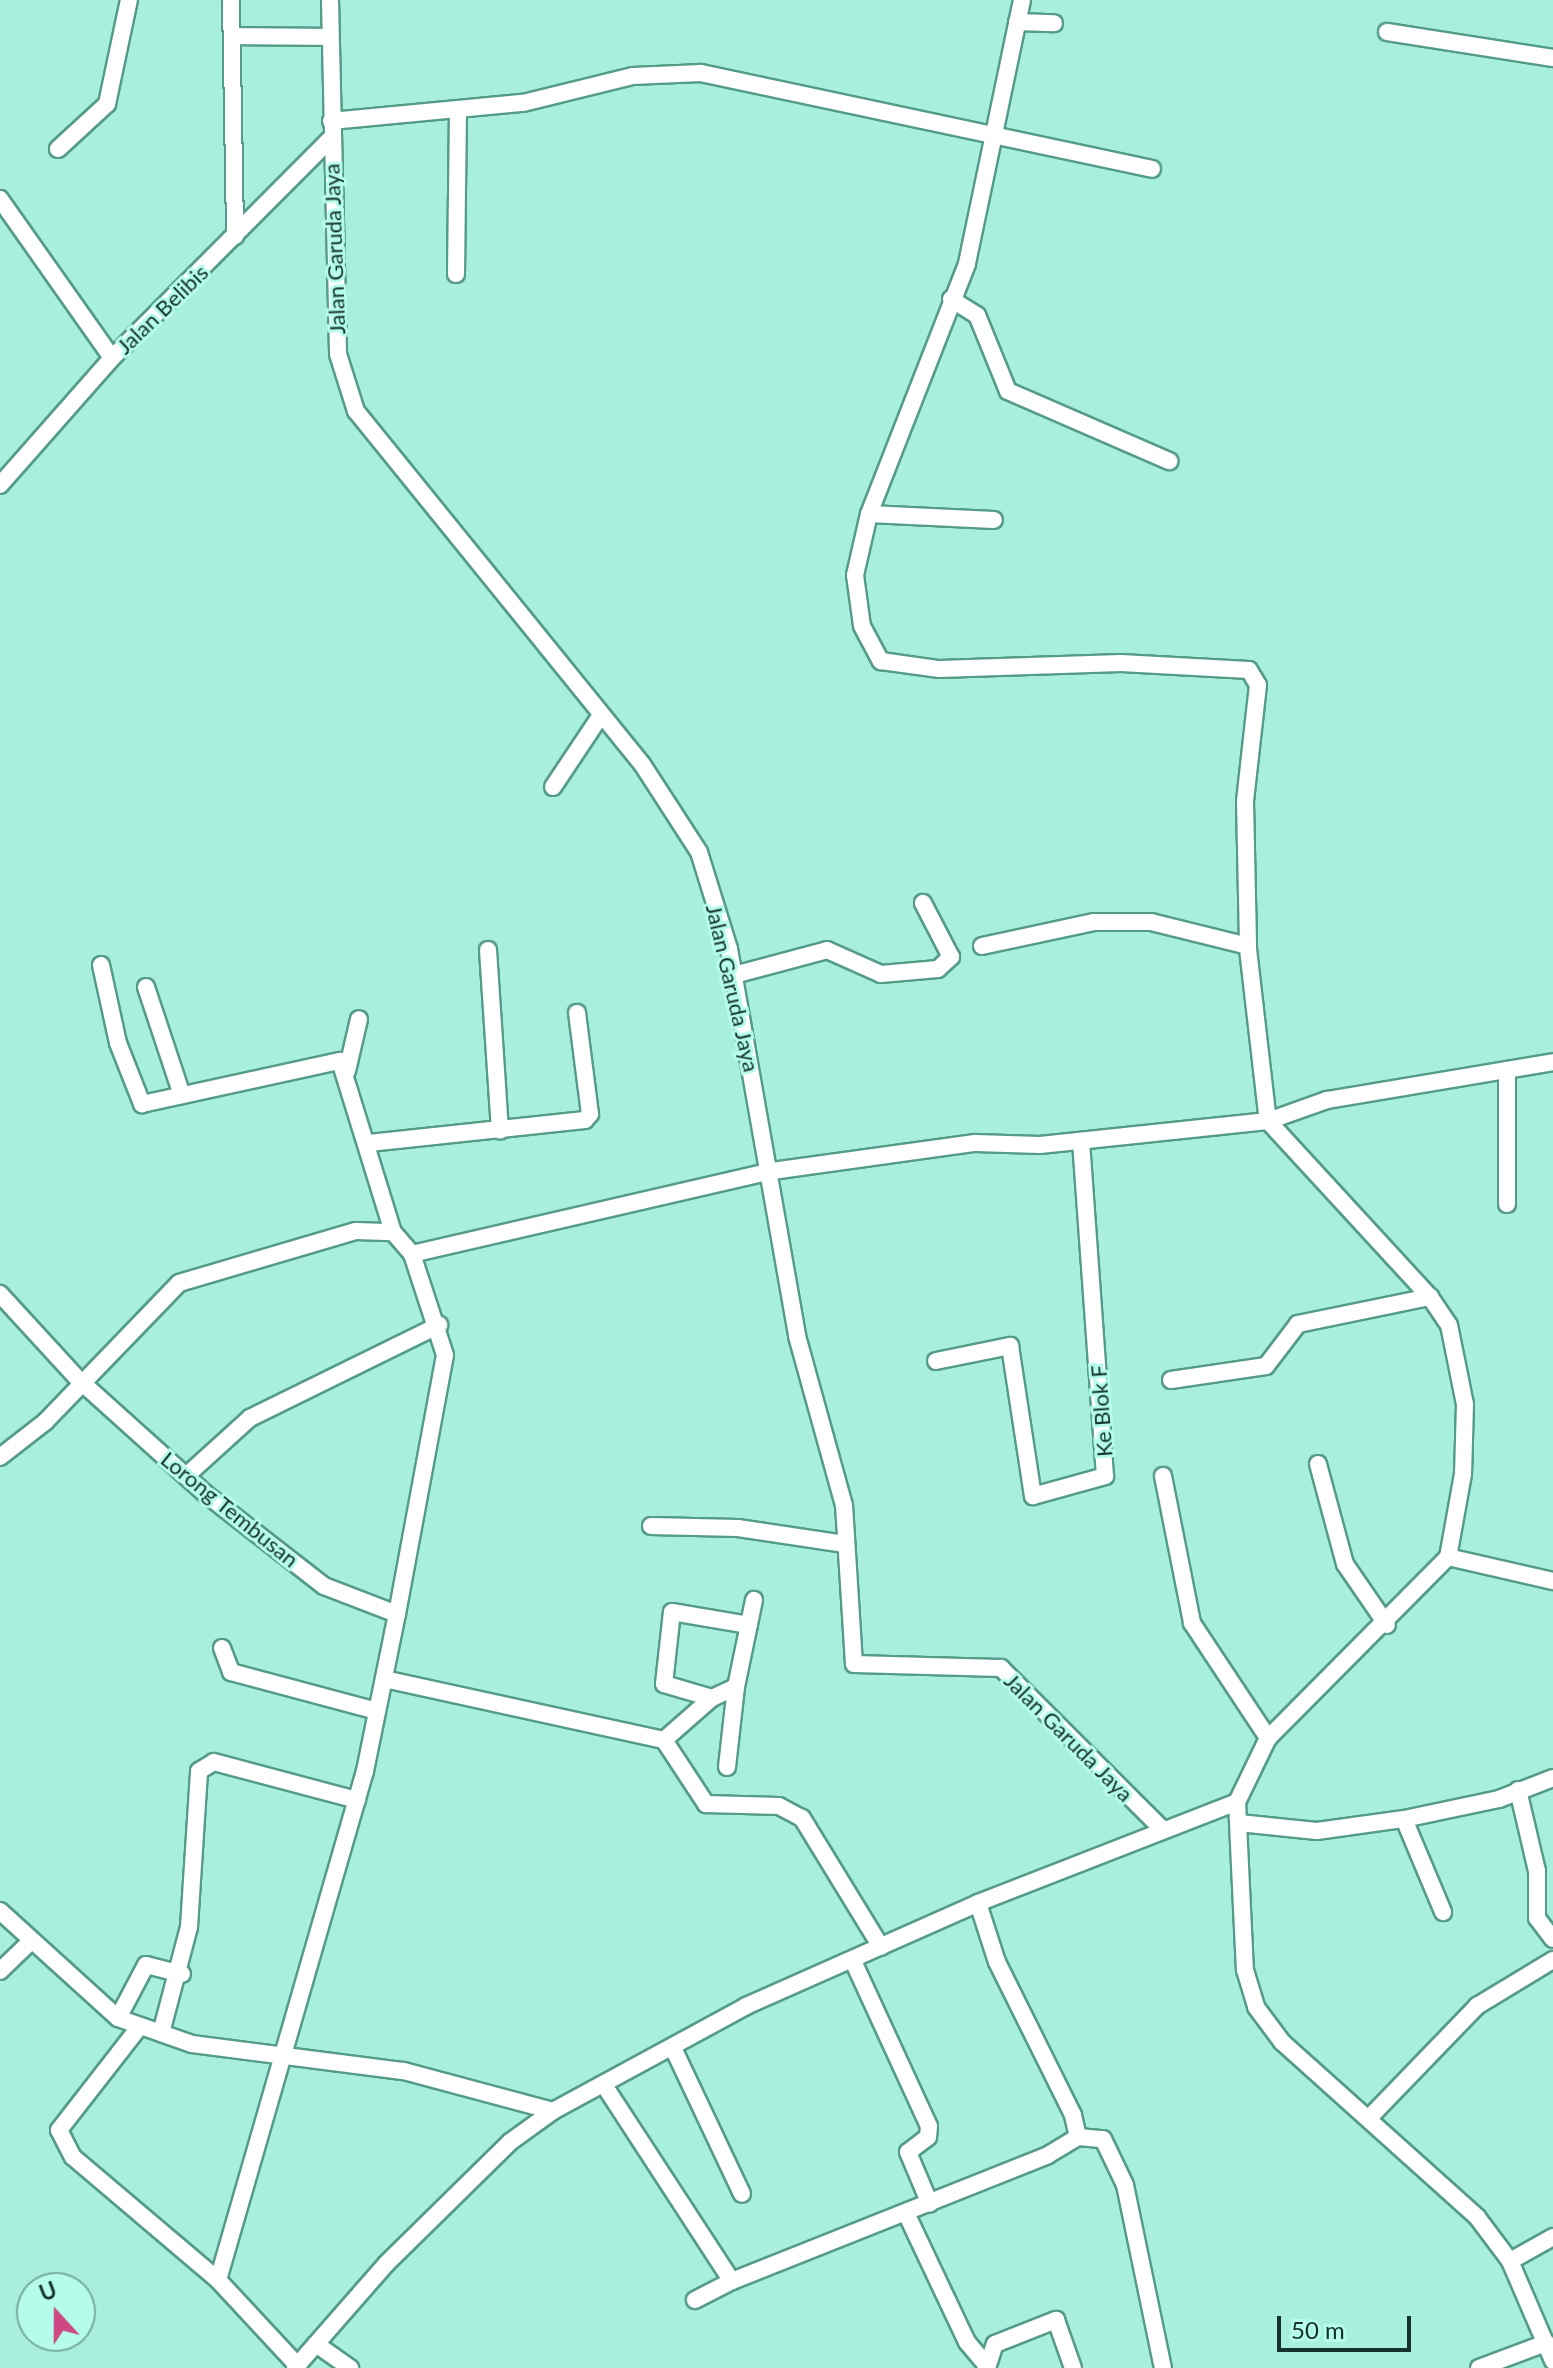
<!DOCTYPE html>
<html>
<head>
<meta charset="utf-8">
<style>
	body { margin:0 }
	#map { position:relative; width:1553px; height:2368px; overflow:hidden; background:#a8f0dd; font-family:Lato,sans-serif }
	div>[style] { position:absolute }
	.roads { filter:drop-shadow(2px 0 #559b8a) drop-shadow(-2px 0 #559b8a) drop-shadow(0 2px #559b8a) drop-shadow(0 -2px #559b8a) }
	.minor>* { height:16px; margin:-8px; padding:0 8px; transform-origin:8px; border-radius:8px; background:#fff }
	span { translate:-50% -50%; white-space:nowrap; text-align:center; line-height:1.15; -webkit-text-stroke:6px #b5fdea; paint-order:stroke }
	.street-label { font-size:22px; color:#14322b }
	.north { position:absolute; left:16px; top:2272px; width:80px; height:80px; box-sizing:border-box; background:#b5fdea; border:2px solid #75ac9e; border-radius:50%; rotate:339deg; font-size:22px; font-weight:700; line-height:32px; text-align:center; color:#14322b }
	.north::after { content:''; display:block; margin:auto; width:28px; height:36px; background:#ce4682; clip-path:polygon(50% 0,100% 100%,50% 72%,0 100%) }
	.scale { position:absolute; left:1277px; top:2316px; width:134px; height:36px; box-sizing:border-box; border:4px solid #14322b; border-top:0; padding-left:10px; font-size:24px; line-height:28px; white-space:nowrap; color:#14322b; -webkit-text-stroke:6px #b5fdea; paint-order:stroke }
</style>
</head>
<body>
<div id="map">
	<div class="roads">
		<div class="minor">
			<div style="left:231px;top:0;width:236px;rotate:89deg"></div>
			<div style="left:330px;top:0;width:354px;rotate:88.7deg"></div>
			<div style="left:338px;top:354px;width:60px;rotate:72.5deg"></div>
			<div style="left:356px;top:411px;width:454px;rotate:51deg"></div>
			<div style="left:642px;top:764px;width:105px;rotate:57.1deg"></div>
			<div style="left:699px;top:852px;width:102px;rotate:72.8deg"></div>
			<div style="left:729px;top:949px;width:393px;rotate:80deg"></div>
			<div style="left:797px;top:1336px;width:175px;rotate:74.5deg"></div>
			<div style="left:844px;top:1505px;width:159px;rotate:86.4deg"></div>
			<div style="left:854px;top:1664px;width:147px;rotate:1.6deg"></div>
			<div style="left:1001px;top:1668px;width:226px;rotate:45deg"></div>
			<div style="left:1022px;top:0;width:270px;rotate:101.8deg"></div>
			<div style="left:967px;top:264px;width:269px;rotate:111.4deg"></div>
			<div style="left:869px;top:514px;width:63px;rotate:102.9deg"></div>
			<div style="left:855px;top:575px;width:51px;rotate:82.2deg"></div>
			<div style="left:862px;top:626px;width:40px;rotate:62deg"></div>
			<div style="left:881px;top:661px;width:59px;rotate:7.9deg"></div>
			<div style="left:939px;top:669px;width:182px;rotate:-1.9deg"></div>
			<div style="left:1121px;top:663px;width:128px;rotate:3.1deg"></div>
			<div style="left:1249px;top:670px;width:17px;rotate:59deg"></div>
			<div style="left:1258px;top:685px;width:117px;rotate:96.4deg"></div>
			<div style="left:1245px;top:801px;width:148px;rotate:88.8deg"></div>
			<div style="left:1248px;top:949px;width:173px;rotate:83.4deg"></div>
			<div style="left:1268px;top:1121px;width:239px;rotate:47.4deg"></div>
			<div style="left:1430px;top:1297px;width:34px;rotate:56deg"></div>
			<div style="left:1449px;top:1325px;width:81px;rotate:78.6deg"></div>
			<div style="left:1465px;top:1404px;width:70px;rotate:91.6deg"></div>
			<div style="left:1463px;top:1474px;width:84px;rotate:100.2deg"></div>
			<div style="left:1448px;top:1557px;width:255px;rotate:134.8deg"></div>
			<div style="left:1268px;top:1738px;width:71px;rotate:115.8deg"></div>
			<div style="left:1017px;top:22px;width:37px;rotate:2deg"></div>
			<div style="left:1387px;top:32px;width:168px;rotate:8.9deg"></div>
			<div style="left:232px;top:36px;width:98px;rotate:0.6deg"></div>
			<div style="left:331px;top:121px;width:193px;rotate:-5.4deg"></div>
			<div style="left:523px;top:103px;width:113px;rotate:-13.8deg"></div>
			<div style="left:633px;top:76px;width:68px;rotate:-2.5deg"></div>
			<div style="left:701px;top:73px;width:461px;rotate:12deg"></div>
			<div style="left:58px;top:149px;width:67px;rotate:-42.6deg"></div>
			<div style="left:107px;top:104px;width:106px;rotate:-78.1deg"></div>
			<div style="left:0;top:199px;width:194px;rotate:54.8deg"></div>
			<div style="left:456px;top:274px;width:165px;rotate:-89.3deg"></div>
			<div style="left:951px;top:299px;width:31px;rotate:32deg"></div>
			<div style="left:977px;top:315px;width:82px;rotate:67.8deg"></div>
			<div style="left:1008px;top:391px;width:176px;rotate:23.5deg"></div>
			<div style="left:0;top:485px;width:169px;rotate:-48.6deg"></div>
			<div style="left:112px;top:358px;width:310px;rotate:-45.1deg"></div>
			<div style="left:869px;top:514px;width:125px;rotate:2.7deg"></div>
			<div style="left:553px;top:787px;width:87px;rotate:-56.3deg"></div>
			<div style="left:982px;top:946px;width:115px;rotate:-12.1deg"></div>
			<div style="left:1094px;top:922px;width:57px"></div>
			<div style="left:1151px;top:922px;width:100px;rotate:13.9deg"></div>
			<div style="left:488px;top:950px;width:181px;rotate:86.2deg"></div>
			<div style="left:101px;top:965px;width:80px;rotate:77.7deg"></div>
			<div style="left:118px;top:1043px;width:66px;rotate:68.5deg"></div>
			<div style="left:142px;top:1104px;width:203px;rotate:-12.3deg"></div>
			<div style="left:340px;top:1061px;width:179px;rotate:72.8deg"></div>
			<div style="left:734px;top:975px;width:96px;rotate:-15deg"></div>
			<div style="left:827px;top:950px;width:59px;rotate:24deg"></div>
			<div style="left:881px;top:974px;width:57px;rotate:-5deg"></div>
			<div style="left:938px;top:969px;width:18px;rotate:-43deg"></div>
			<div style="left:951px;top:957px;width:61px;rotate:-117.4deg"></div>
			<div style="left:146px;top:987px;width:114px;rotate:71.6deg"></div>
			<div style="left:347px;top:1071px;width:53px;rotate:-77deg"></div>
			<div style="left:369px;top:1143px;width:217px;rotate:-6.1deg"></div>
			<div style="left:585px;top:1120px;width:8px;rotate:-50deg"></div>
			<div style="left:590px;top:1114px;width:102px;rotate:-97.3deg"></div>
			<div style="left:1507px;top:1204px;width:134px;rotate:-90deg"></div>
			<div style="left:0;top:1294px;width:115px;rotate:47.5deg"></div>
			<div style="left:78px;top:1379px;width:173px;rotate:42deg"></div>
			<div style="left:207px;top:1495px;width:148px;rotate:37.9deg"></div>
			<div style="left:324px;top:1586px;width:78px;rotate:21deg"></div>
			<div style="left:936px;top:1361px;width:76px;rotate:-11.5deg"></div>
			<div style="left:1010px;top:1346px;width:152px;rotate:81.3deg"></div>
			<div style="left:1033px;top:1496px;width:75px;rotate:-15.5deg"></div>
			<div style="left:1105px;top:1476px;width:336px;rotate:-94.1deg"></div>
			<div style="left:1171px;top:1380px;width:96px;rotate:-8.4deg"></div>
			<div style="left:1266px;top:1366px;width:53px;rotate:-52.7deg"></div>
			<div style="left:1298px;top:1324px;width:135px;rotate:-11.6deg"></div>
			<div style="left:0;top:1457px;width:57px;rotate:-37.9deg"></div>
			<div style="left:45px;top:1422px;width:193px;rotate:-46deg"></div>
			<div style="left:179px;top:1283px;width:184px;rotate:-16.4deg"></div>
			<div style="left:356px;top:1231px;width:37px;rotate:2deg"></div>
			<div style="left:393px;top:1232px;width:29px;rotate:49deg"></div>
			<div style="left:412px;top:1254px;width:369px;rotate:-13deg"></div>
			<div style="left:772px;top:1171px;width:205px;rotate:-7.9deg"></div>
			<div style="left:975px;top:1143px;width:65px;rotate:1.8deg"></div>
			<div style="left:1040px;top:1145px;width:229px;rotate:-6deg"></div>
			<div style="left:1268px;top:1121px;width:63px;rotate:-19.6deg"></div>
			<div style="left:1327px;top:1100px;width:229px;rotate:-9.5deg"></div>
			<div style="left:1318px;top:1464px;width:104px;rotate:74.9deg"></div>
			<div style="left:1345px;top:1564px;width:74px;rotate:55.5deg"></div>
			<div style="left:186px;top:1476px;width:86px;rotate:-42.2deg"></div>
			<div style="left:250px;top:1418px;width:211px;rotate:-26.2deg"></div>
			<div style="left:1163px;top:1476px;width:150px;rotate:78.8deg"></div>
			<div style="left:1192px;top:1623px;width:138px;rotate:56.5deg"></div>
			<div style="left:651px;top:1526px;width:87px;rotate:1.3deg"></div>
			<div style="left:738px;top:1528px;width:108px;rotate:8.5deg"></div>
			<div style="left:1448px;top:1557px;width:108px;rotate:12.9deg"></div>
			<div style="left:222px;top:1648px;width:26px;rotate:69deg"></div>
			<div style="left:231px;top:1672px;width:151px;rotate:15deg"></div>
			<div style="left:384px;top:1679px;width:287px;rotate:12.3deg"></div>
			<div style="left:664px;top:1740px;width:77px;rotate:56.7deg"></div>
			<div style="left:706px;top:1804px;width:73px;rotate:1.6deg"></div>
			<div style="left:779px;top:1806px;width:26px;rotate:28deg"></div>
			<div style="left:802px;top:1818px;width:151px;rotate:58.5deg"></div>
			<div style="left:712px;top:1698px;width:50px;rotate:-163.7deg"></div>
			<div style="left:664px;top:1684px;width:72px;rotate:-83.7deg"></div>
			<div style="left:672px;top:1612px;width:78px;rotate:9.6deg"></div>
			<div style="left:664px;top:1740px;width:64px;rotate:-41.2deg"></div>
			<div style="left:712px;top:1698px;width:26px;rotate:-25deg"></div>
			<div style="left:736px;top:1687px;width:89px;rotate:-78.3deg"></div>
			<div style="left:727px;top:1767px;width:81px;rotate:-83.6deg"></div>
			<div style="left:1518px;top:1790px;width:83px;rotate:76.8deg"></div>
			<div style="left:1537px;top:1871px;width:47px;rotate:90deg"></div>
			<div style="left:1537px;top:1918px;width:26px;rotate:53deg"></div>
			<div style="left:1404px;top:1819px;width:101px;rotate:67.2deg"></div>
			<div style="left:1239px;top:1823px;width:78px;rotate:5.9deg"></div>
			<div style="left:1317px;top:1831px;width:88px;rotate:-7.9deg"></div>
			<div style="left:1404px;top:1819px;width:97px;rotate:-11.9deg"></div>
			<div style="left:1499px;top:1799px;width:58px;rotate:-21.3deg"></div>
			<div style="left:0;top:1911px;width:159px;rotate:42.2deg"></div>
			<div style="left:118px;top:2018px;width:78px;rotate:19.4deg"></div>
			<div style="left:192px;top:2044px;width:214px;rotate:7.3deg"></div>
			<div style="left:404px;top:2071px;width:154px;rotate:15deg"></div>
			<div style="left:853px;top:1961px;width:182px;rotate:65.3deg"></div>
			<div style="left:929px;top:2126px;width:11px;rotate:95deg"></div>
			<div style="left:928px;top:2137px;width:25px;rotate:143deg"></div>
			<div style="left:908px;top:2152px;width:56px;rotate:67.1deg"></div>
			<div style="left:0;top:1971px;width:40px;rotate:-44deg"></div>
			<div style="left:118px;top:2018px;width:60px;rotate:-62.2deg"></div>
			<div style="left:146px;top:1965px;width:37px;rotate:14deg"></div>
			<div style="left:140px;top:2026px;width:132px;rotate:127.9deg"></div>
			<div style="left:59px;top:2130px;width:30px;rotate:63deg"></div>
			<div style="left:73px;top:2157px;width:190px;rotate:40.3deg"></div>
			<div style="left:161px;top:2033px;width:110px;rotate:-75.2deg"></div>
			<div style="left:189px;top:1927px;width:156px;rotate:-86.3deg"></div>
			<div style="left:199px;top:1771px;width:17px;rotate:-31deg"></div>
			<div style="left:214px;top:1762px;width:148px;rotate:14.9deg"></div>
			<div style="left:674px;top:2050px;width:159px;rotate:64.7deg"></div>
			<div style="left:604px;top:2085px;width:234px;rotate:56.9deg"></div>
			<div style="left:732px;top:2281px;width:340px;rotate:-21.7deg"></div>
			<div style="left:1048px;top:2155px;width:35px;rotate:-31deg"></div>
			<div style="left:1078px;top:2137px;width:23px;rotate:-103deg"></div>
			<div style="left:1073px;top:2115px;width:171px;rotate:-116.4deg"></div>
			<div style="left:997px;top:1962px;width:62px;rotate:-107.9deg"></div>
			<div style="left:1369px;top:2118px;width:156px;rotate:-46deg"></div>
			<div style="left:1477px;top:2006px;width:89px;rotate:-31.2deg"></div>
			<div style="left:1078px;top:2137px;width:25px;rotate:5deg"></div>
			<div style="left:1103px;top:2139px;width:51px;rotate:64.4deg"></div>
			<div style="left:1125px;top:2185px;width:187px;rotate:78.3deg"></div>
			<div style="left:906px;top:2213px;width:143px;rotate:64.7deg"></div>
			<div style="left:967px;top:2342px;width:31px;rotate:50deg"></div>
			<div style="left:1510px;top:2261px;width:49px;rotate:-29.2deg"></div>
			<div style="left:695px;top:2300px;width:42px;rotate:-27.2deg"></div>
			<div style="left:316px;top:2344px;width:42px;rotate:35.2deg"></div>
			<div style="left:297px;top:2365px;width:116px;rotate:-132.9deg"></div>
			<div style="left:218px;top:2280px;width:530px;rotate:-73.89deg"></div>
			<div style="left:365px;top:1771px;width:160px;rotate:-78.5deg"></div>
			<div style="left:397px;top:1614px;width:263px;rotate:-79.5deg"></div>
			<div style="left:445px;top:1355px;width:106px;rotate:-108.1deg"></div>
			<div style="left:295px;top:2368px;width:138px;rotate:-48.8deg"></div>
			<div style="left:386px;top:2264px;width:174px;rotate:-44.5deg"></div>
			<div style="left:510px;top:2142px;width:53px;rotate:-35.8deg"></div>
			<div style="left:553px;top:2111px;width:220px;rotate:-28.5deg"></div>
			<div style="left:746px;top:2006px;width:254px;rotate:-23.9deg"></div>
			<div style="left:978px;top:1903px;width:278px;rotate:-21.3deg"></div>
			<div style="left:1237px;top:1802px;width:168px;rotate:87.3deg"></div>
			<div style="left:1245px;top:1970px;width:39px;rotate:73deg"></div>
			<div style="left:1256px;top:2007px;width:44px;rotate:53.4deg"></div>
			<div style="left:1282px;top:2042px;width:262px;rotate:41.9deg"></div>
			<div style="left:1477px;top:2217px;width:55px;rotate:53.1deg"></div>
			<div style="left:1510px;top:2261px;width:109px;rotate:66.7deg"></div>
			<div style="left:987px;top:2368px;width:25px;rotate:-72deg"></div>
			<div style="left:995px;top:2344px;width:66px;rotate:-21.5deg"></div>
			<div style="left:1056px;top:2320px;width:51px;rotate:70.5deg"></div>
			<div style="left:1479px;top:2368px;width:72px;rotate:-20.5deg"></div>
		</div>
	</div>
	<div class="street-label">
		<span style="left:334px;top:249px;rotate:-92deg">Jalan Garuda Jaya</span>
		<span style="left:162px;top:309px;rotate:-44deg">Jalan Belibis</span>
		<span style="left:733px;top:988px;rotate:77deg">Jalan Garuda Jaya</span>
		<span style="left:1101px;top:1411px;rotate:-94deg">Ke Blok F</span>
		<span style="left:230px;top:1509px;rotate:39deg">Lorong Tembusan</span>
		<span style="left:1069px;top:1737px;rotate:45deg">Jalan Garuda Jaya</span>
	</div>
	<div class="north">U</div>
	<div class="scale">50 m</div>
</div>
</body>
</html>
